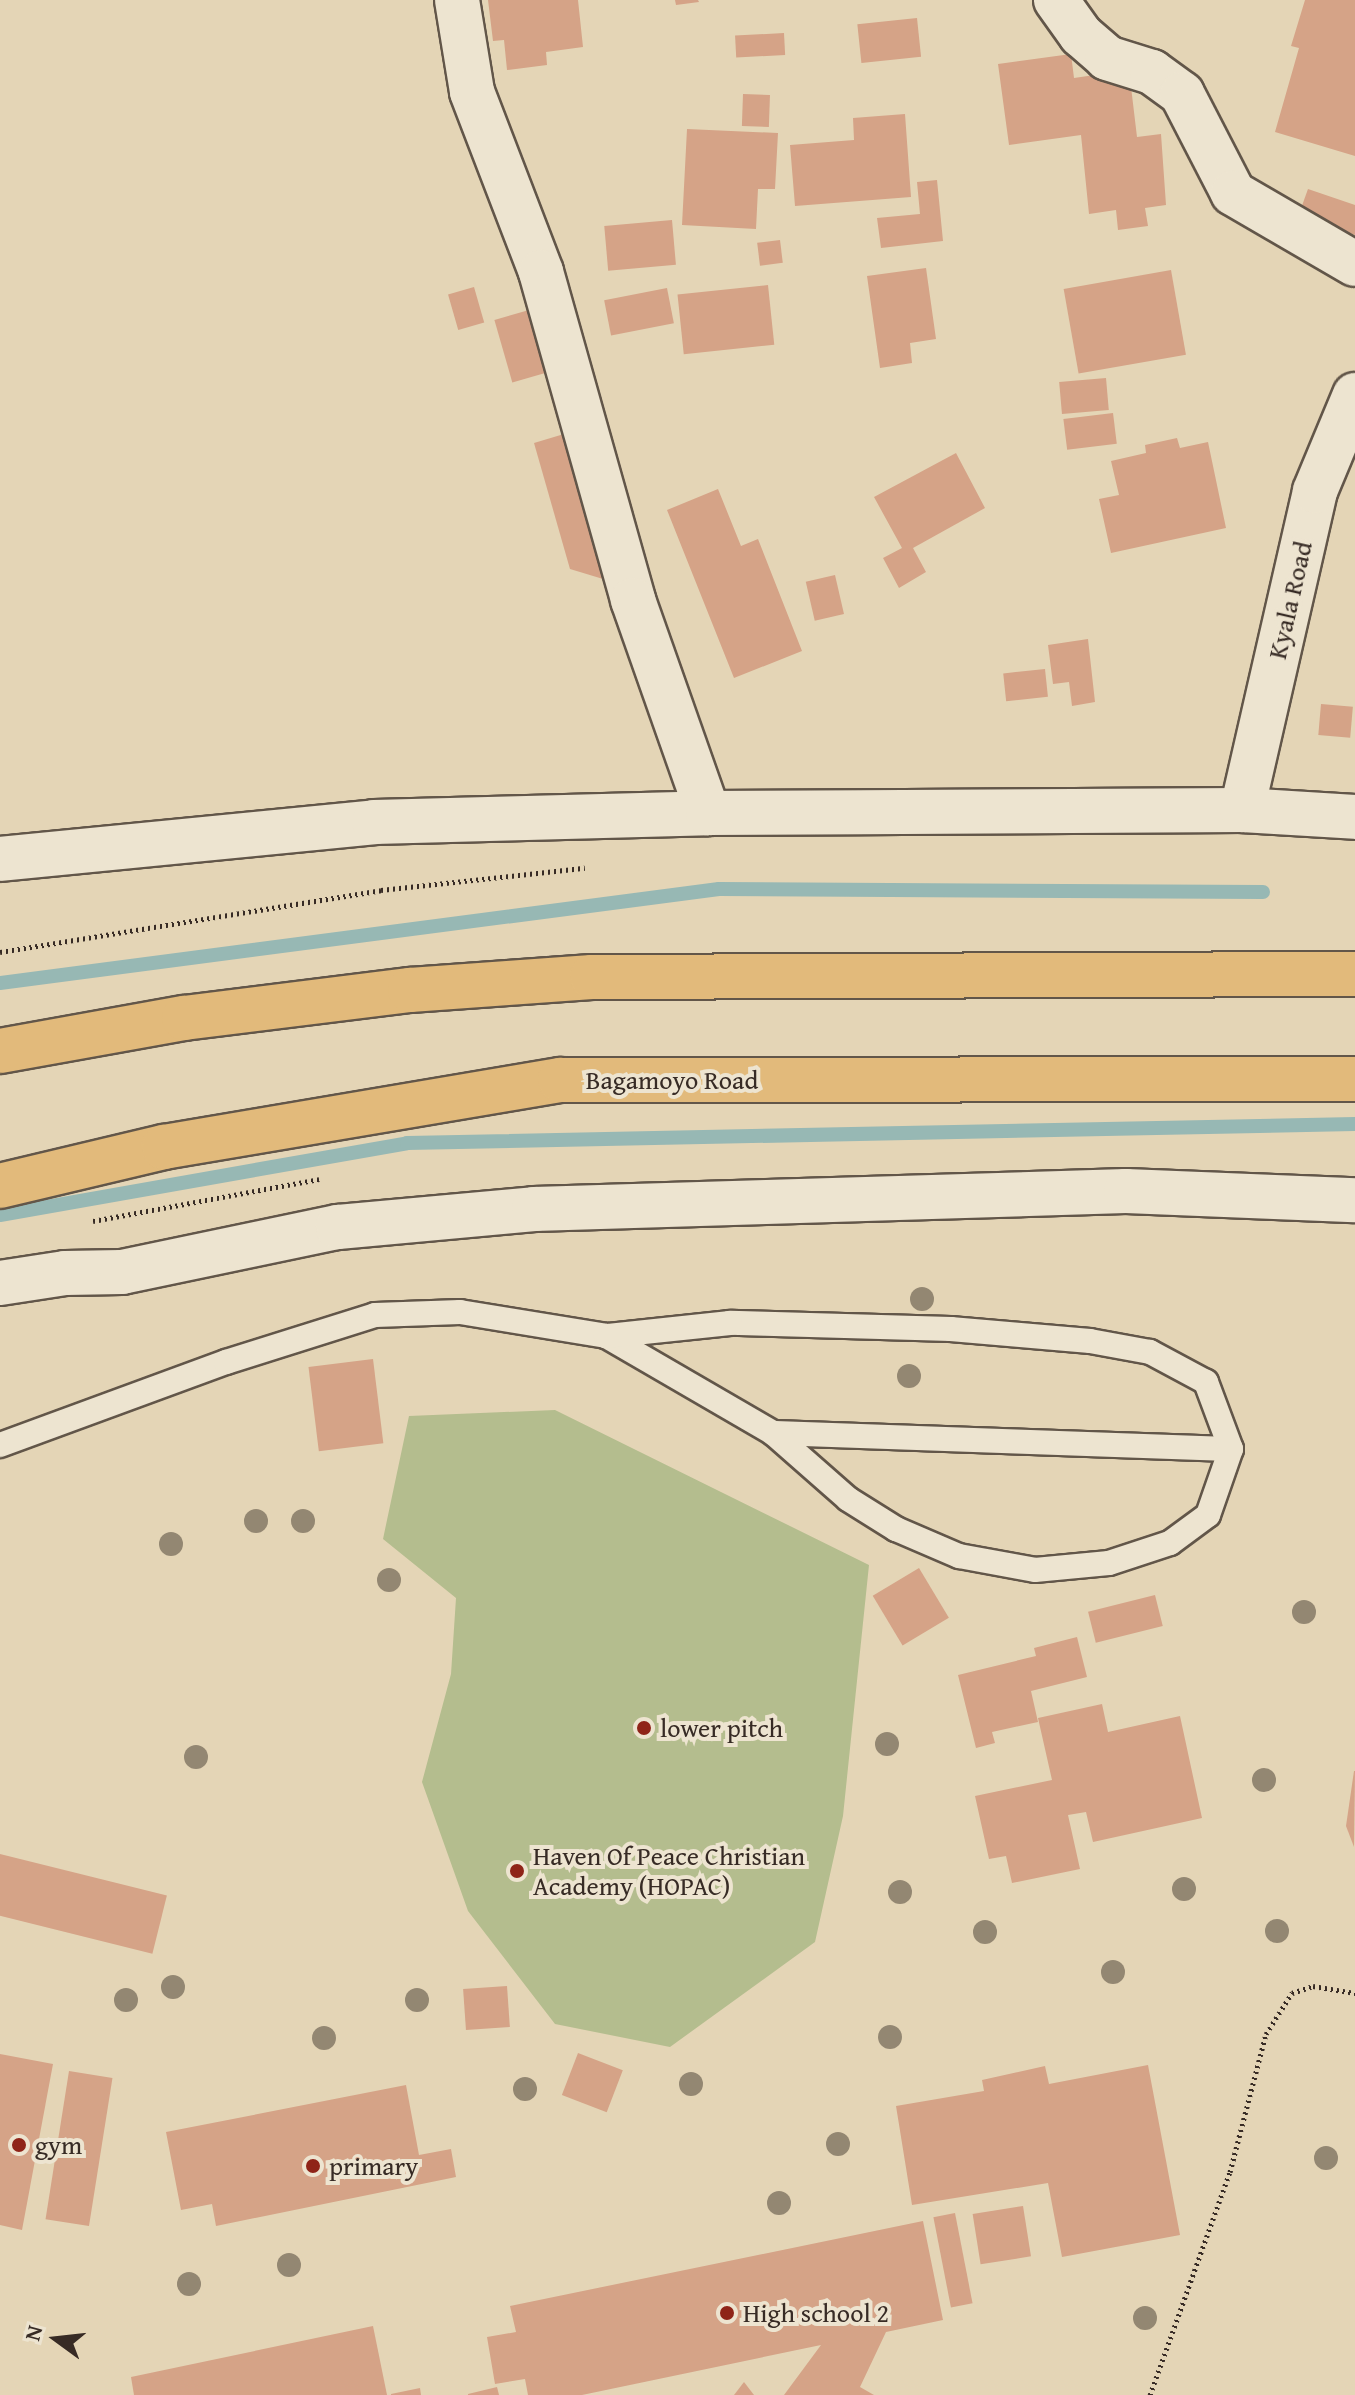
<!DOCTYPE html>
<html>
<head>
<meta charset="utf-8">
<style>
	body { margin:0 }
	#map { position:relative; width:1355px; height:2395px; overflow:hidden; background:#e4d5b6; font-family:"Gentium Book Plus",serif }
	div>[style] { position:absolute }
	.green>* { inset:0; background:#b4bd8e }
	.stream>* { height:14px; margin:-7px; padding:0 7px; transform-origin:7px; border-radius:7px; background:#97b8b4 }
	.building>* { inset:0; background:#d5a387; transform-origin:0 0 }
	.path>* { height:5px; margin-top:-2.5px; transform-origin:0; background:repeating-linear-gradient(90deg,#372b25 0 2px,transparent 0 6px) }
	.roads { filter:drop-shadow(2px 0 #625649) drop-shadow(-2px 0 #625649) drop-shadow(0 2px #625649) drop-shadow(0 -2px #625649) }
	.lane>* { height:24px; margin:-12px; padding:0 12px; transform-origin:12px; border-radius:12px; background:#ede4d0 }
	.street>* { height:44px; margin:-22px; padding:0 22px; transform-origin:22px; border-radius:22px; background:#ede4d0 }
	.highway>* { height:44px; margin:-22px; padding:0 22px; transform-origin:22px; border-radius:22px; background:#e2ba7b }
	.trees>* { width:24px; height:24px; margin:-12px; border-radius:50%; background:#938772 }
	.dots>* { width:22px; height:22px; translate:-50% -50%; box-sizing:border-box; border:4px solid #ede4d0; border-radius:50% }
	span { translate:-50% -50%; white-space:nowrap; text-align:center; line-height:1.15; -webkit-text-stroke:8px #ede4d0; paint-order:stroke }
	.street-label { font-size:26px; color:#372b25 }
	.poi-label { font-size:26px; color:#372b25 }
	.left { translate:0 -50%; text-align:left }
	.north { position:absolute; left:16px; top:2299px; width:80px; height:80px; -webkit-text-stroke:6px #ede4d0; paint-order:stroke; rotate:285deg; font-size:22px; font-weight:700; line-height:32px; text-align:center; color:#372b25 }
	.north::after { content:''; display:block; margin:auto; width:28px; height:36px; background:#372b25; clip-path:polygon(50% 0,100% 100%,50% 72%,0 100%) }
</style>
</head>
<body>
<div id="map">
	<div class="green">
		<div style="clip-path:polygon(555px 1410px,869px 1565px,843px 1816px,815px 1942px,670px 2047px,555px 2024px,468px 1911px,422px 1782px,451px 1674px,456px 1598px,383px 1539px,409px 1416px)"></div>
	</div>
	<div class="stream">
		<div style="left:0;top:983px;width:725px;rotate:-7.45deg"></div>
		<div style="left:719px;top:889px;width:544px;rotate:0.32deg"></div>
		<div style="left:0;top:1215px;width:413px;rotate:-10deg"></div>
		<div style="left:407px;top:1143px;width:948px;rotate:-1.15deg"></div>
	</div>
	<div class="building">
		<div style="clip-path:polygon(488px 0,578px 0,583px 47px,546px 52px,547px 65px,507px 70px,504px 40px,493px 41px)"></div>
		<div style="clip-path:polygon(675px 0,698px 0,699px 2px,676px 5px)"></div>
		<div style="clip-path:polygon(1305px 0,1355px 0,1355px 156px,1275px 132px,1299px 48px,1291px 46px)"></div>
		<div style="left:917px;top:18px;width:39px;height:60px;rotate:84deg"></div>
		<div style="left:784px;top:33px;width:22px;height:49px;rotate:87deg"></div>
		<div style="clip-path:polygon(1071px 54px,1074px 78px,1129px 70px,1137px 137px,1161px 134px,1166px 205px,1145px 208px,1148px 226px,1118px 230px,1116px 210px,1089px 214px,1081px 135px,1009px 145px,998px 64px)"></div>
		<div style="left:743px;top:94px;width:27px;height:32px;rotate:2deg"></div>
		<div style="clip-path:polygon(905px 114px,911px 197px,795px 206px,790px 145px,854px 140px,853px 118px)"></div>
		<div style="clip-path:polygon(687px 129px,778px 133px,775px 189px,758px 189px,756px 229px,682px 225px)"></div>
		<div style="clip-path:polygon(937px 180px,943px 241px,881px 248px,877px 218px,920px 214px,917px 182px)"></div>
		<div style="clip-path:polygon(1308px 189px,1355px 205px,1355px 235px,1299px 214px)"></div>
		<div style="left:672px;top:220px;width:45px;height:68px;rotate:85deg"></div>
		<div style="left:780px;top:240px;width:23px;height:23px;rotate:83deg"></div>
		<div style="clip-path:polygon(926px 268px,936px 339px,910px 343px,912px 363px,880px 368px,867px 276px)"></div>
		<div style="left:1171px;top:270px;width:86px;height:109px;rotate:80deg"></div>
		<div style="left:768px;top:285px;width:60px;height:91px;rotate:84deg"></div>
		<div style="left:474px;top:287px;width:37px;height:27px;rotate:74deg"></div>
		<div style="left:667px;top:288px;width:36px;height:64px;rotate:79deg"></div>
		<div style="left:529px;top:310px;width:65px;height:36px;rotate:74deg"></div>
		<div style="left:1106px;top:378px;width:32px;height:47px;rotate:85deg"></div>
		<div style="left:1113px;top:413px;width:31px;height:50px;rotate:83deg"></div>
		<div style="clip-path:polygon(564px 434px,613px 582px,570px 569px,534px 443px)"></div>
		<div style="clip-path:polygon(1177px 438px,1180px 448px,1208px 442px,1226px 528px,1111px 553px,1099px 499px,1119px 495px,1111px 461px,1146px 453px,1145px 445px)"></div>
		<div style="clip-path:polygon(956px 453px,985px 508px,913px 548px,926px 572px,899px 588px,883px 558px,902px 548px,874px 497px)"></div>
		<div style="clip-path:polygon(718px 489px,741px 546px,758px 539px,802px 651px,734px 678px,667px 510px)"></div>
		<div style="left:835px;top:575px;width:40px;height:30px;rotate:77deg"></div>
		<div style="clip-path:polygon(1088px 639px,1095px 702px,1072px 706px,1069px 682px,1053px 684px,1048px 645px)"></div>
		<div style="left:1045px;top:669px;width:28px;height:42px;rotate:84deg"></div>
		<div style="left:1321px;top:704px;width:32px;height:31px;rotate:5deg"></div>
		<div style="left:373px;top:1359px;width:85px;height:65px;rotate:83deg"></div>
		<div style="left:919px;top:1568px;width:58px;height:54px;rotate:59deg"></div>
		<div style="left:1155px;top:1595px;width:32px;height:69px;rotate:76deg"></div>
		<div style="clip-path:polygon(1077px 1637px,1087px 1677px,1031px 1691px,1038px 1722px,992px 1732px,995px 1743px,976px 1748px,958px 1675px,1036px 1656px,1034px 1648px)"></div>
		<div style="clip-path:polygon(1102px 1704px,1108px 1732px,1180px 1716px,1202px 1818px,1093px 1842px,1086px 1812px,1068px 1815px,1080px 1869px,1012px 1883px,1006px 1856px,989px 1859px,975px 1796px,1052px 1780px,1038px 1718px)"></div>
		<div style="clip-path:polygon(1354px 1771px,1355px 1771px,1354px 1847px,1346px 1826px)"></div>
		<div style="left:0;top:1854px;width:172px;height:60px;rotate:14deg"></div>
		<div style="left:507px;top:1986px;width:41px;height:44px;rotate:86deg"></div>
		<div style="left:578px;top:2053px;width:48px;height:45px;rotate:21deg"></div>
		<div style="clip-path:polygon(0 2054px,53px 2064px,22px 2230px,0 2225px)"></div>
		<div style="clip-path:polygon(1148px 2065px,1180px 2235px,1062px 2257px,1048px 2183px,912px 2205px,896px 2106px,984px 2091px,982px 2080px,1045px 2066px,1049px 2084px)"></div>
		<div style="left:69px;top:2071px;width:44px;height:150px;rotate:9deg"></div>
		<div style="clip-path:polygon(406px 2085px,419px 2155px,451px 2149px,456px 2177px,216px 2226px,212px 2204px,181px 2210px,166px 2132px)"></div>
		<div style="left:1023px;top:2206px;width:51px;height:51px;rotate:81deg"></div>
		<div style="left:955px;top:2213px;width:92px;height:22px;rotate:79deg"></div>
		<div style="clip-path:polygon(923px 2221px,943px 2320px,886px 2332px,860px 2387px,874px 2395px,784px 2395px,821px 2345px,582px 2395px,528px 2395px,525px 2379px,495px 2384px,487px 2337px,516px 2332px,510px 2306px)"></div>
		<div style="clip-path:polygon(373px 2326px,387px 2395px,134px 2395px,131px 2377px)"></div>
		<div style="clip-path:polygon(744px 2382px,754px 2395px,734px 2395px)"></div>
		<div style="clip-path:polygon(497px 2387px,499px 2395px,468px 2395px,468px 2394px)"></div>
		<div style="clip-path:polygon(420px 2388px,421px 2395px,391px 2395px,391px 2394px)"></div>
	</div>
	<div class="path">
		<div style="left:0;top:952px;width:386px;rotate:-9.2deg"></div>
		<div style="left:381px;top:890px;width:205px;rotate:-6.2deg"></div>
		<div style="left:93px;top:1221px;width:230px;rotate:-10.5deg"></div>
		<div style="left:1150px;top:2395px;width:237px;rotate:-70.3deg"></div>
		<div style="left:1230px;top:2172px;width:143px;rotate:-75.4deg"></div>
		<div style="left:1266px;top:2034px;width:49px;rotate:-57.6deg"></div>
		<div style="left:1292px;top:1993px;width:22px;rotate:-18deg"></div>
		<div style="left:1313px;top:1986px;width:43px;rotate:9.5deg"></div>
	</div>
	<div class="roads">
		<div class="lane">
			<div style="left:773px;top:1433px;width:458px;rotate:2deg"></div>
			<div style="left:0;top:1445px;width:241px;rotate:-20.2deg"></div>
			<div style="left:226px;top:1362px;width:156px;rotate:-17.5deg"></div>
			<div style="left:375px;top:1315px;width:85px;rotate:-2deg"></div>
			<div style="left:460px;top:1312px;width:148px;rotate:9.3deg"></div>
			<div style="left:606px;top:1336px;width:193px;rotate:30.1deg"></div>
			<div style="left:773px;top:1433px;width:100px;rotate:41.3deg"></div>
			<div style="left:848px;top:1499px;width:57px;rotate:32deg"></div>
			<div style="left:896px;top:1529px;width:69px;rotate:23.2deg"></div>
			<div style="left:959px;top:1556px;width:77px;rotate:10.4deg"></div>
			<div style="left:1035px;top:1570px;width:74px;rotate:-5.4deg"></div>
			<div style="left:1109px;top:1563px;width:64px;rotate:-18.2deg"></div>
			<div style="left:1170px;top:1543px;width:47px;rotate:-36.4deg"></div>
			<div style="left:1208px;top:1515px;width:70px;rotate:-70.8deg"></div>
			<div style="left:1231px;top:1449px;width:72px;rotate:-110.5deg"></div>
			<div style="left:1206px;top:1382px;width:64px;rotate:-151.8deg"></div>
			<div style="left:1150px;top:1352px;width:61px;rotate:-169.6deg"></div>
			<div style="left:1090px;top:1341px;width:140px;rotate:-175.1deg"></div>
			<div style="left:951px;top:1329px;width:221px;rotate:-178.4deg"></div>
			<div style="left:730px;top:1323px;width:125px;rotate:174deg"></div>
		</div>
		<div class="street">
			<div style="left:457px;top:0;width:93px;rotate:80.7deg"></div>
			<div style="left:472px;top:92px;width:193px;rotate:69deg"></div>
			<div style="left:541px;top:272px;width:341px;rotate:74.3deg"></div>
			<div style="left:633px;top:600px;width:226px;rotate:70.6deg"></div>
			<div style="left:1056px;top:0;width:43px;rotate:54.5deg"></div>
			<div style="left:1081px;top:35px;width:35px;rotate:41deg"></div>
			<div style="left:1107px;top:58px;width:47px;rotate:17.3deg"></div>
			<div style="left:1152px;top:72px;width:37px;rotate:36deg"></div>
			<div style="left:1182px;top:94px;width:111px;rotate:62.7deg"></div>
			<div style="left:1233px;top:193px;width:141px;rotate:30.2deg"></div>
			<div style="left:1242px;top:810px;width:327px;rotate:-77.1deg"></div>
			<div style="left:1315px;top:491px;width:104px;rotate:-67.4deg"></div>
			<div style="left:0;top:859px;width:376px;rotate:-5.6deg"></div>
			<div style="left:374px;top:822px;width:334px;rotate:-1.5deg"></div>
			<div style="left:708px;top:813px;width:534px;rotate:-0.32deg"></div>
			<div style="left:1242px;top:810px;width:113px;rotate:3.5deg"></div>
			<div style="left:0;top:1283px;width:66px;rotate:-8.7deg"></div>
			<div style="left:65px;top:1273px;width:57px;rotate:-1deg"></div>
			<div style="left:122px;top:1272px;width:221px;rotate:-11.8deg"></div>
			<div style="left:338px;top:1227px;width:197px;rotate:-5.2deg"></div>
			<div style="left:534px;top:1209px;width:592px;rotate:-1.74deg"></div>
			<div style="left:1126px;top:1191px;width:229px;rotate:2.3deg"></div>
		</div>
		<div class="highway">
			<div style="left:0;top:1051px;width:187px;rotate:-10.2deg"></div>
			<div style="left:184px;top:1018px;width:228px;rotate:-7.1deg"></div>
			<div style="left:410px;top:990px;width:182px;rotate:-4.1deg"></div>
			<div style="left:592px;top:977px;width:763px;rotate:-0.23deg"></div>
			<div style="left:0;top:1186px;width:169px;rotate:-13.4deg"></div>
			<div style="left:164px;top:1147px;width:402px;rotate:-9.6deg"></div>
			<div style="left:560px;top:1080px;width:795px;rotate:-0.07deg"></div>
		</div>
	</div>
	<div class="trees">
		<div style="left:922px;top:1299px"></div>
		<div style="left:909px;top:1376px"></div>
		<div style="left:256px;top:1521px"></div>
		<div style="left:303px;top:1521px"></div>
		<div style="left:171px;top:1544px"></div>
		<div style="left:389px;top:1580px"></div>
		<div style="left:1304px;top:1612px"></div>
		<div style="left:887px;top:1744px"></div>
		<div style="left:196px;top:1757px"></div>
		<div style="left:1264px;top:1780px"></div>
		<div style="left:1184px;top:1889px"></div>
		<div style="left:900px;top:1892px"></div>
		<div style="left:1277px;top:1931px"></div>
		<div style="left:985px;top:1932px"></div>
		<div style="left:1113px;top:1972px"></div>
		<div style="left:173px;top:1987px"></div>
		<div style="left:126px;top:2000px"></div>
		<div style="left:417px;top:2000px"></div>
		<div style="left:890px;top:2037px"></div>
		<div style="left:324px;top:2038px"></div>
		<div style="left:691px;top:2084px"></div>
		<div style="left:525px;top:2089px"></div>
		<div style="left:838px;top:2144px"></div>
		<div style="left:1326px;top:2158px"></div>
		<div style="left:779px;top:2203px"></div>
		<div style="left:289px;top:2265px"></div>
		<div style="left:189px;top:2284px"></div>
		<div style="left:1145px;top:2318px"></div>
	</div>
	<div class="dots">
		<div style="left:644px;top:1728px;background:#8f2418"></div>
		<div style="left:517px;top:1871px;background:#8f2418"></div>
		<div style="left:19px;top:2145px;background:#8f2418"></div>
		<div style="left:313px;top:2166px;background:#8f2418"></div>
		<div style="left:727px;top:2313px;background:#8f2418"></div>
	</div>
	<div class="street-label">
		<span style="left:1290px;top:600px;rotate:-77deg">Kyala Road</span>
		<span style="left:672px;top:1080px">Bagamoyo Road</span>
	</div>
	<div class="poi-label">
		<span class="left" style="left:660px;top:1728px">lower pitch</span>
		<span class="left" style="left:533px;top:1871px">Haven Of Peace Christian<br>Academy (HOPAC)</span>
		<span class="left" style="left:35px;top:2145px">gym</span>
		<span class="left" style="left:329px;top:2166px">primary</span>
		<span class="left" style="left:743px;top:2313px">High school 2</span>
	</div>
	<div class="north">N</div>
</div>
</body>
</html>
